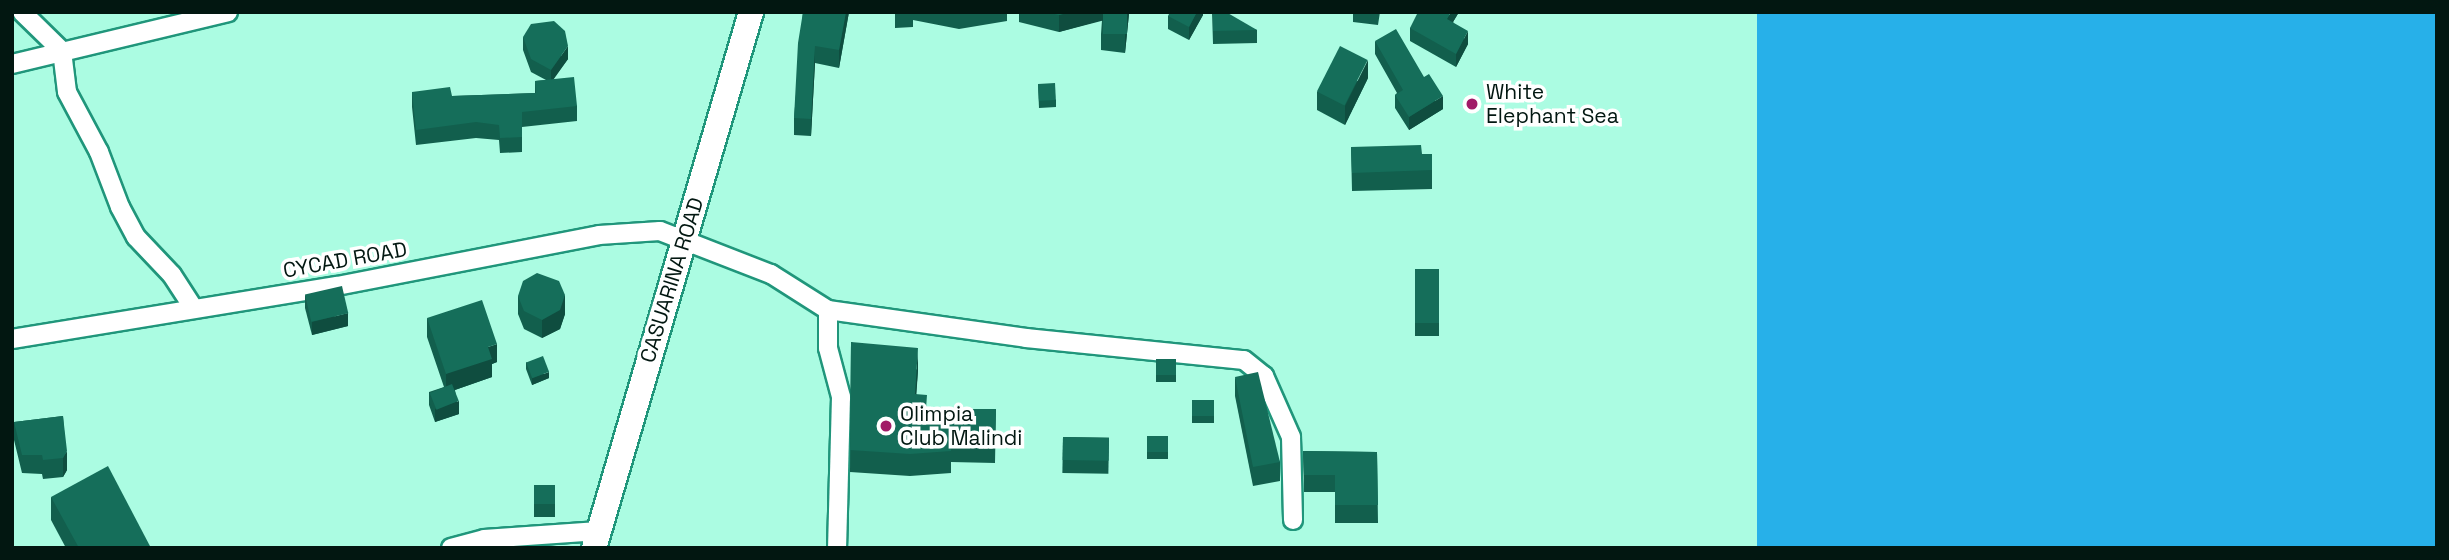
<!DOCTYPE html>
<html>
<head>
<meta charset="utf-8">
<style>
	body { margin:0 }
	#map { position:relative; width:2449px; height:560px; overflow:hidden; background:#abfce2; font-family:"Space Grotesk",sans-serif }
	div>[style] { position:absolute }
	.water>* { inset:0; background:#27b0e9; transform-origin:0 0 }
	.roads { filter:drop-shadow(2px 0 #20967b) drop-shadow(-2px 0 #20967b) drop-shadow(0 2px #20967b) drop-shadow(0 -2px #20967b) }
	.street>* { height:18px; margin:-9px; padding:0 9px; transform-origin:9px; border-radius:9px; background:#fff }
	.secondary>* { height:24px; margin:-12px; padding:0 12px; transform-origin:12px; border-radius:12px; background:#fff }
	.wall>* { inset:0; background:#125f4d; transform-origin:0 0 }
	.shaded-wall>* { inset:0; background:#0f4d3f }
	.building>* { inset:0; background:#156e5a; transform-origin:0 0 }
	.dots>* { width:19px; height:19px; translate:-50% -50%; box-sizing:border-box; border:4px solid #fff; border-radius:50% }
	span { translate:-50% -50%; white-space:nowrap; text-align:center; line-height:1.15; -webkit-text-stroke:7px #fff; paint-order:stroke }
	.poi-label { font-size:21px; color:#021711 }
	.left { translate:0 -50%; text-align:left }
	.street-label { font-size:21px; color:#021711 }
	.frame { position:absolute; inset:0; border:14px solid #021711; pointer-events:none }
</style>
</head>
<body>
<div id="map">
	<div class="water">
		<div style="left:1757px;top:12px;width:680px;height:542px"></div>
	</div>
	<div class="roads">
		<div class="street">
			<div style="left:22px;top:12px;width:56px;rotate:44.3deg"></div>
			<div style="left:62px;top:51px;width:41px;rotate:83deg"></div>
			<div style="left:67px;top:92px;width:68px;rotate:61.9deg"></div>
			<div style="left:99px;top:152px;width:59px;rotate:69.1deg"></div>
			<div style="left:120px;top:207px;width:34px;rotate:62deg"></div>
			<div style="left:136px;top:237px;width:52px;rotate:46.5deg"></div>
			<div style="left:172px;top:275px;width:38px;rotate:57deg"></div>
			<div style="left:12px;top:64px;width:222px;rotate:-13.5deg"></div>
			<div style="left:828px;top:310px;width:200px;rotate:8deg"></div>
			<div style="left:1026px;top:338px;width:219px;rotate:5.8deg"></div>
			<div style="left:1244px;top:360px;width:26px;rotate:39deg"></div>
			<div style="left:1264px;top:376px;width:67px;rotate:66.1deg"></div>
			<div style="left:1291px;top:437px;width:83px;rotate:88.6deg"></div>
			<div style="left:12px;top:339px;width:329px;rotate:-9.3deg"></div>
			<div style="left:337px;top:286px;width:267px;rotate:-11deg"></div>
			<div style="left:599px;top:235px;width:61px;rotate:-3.8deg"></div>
			<div style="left:660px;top:231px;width:119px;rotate:21.2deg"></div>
			<div style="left:771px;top:274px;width:67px;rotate:32.3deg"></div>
			<div style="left:828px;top:310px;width:38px;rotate:90deg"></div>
			<div style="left:828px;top:348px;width:51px;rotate:75.1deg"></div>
			<div style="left:841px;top:397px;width:151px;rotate:91.5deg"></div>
			<div style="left:451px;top:548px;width:34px;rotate:-15deg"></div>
			<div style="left:484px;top:539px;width:115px;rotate:-4deg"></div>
		</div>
		<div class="secondary">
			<div style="left:594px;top:548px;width:559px;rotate:-73.67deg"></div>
		</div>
	</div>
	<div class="wall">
		<div style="clip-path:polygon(803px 12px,849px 12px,839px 68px,815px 63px,811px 136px,794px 135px,794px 118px)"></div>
		<div style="clip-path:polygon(895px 12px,1007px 12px,1007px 21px,959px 29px,913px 20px,913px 27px,895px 28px)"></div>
		<div style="clip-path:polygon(1019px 12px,1132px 12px,1129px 14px,1125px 53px,1101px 50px,1101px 34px,1102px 20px,1059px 32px,1019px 22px)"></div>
		<div style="clip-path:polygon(1203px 12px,1203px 15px,1189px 40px,1168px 29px,1168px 16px)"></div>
		<div style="clip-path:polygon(1212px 12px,1257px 30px,1257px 43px,1213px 44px)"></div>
		<div style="clip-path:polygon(1352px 12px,1380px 12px,1378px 25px,1353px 22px,1353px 12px)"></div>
		<div style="clip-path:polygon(1459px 12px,1453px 22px,1468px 44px,1456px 67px,1410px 41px,1410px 28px)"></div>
		<div style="clip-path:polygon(523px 37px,568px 59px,553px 79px,577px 106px,577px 121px,522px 127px,522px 152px,500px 153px,499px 140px,476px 138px,416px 145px,412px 107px,412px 92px,452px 96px,535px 93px,535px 81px,546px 80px,531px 72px,523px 50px)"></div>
		<div style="clip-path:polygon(1375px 41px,1443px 109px,1409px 130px,1395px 108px,1395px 95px,1397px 93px,1375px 54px)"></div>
		<div style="clip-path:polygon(1368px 78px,1345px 125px,1317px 110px,1317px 92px)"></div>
		<div style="clip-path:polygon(1038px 84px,1056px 100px,1056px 107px,1039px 108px)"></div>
		<div style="clip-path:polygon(1351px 147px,1422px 154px,1432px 154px,1432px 189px,1352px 191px)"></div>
		<div style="left:1415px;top:269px;width:24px;height:67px"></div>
		<div style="clip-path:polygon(305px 295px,348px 326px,312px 335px,305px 308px)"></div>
		<div style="clip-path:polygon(518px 296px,565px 314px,560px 329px,542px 338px,524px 329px,518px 314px)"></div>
		<div style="clip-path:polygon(427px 318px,497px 362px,492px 364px,492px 377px,455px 390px,459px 414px,435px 422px,429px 405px,429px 392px,444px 387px,427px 337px)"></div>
		<div style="clip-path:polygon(851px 342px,918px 370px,916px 394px,927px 409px,996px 409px,995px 463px,951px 462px,951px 473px,910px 476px,850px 472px)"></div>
		<div style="left:1156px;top:359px;width:20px;height:23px"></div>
		<div style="clip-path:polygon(526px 362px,549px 378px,532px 385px,526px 369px)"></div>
		<div style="clip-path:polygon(1235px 377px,1280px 462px,1280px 481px,1253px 486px,1235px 396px)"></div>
		<div style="left:1192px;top:400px;width:22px;height:23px"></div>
		<div style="clip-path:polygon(63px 416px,67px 470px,63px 477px,43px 479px,42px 474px,22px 473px,14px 440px,14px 422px)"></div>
		<div style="left:1147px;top:436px;width:21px;height:23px"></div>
		<div style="left:1063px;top:437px;width:46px;height:36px;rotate:1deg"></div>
		<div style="clip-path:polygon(1303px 451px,1377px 452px,1378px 523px,1335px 523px,1335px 492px,1304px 492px)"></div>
		<div style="left:534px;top:485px;width:21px;height:32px"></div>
		<div style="clip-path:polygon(51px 497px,151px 548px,66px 548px,51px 520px)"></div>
	</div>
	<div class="shaded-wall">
		<div style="clip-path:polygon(846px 12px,849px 12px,839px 68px,839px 50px)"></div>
		<div style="clip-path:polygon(1071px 12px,1105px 12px,1105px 20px,1059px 32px,1059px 15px)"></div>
		<div style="clip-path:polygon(1127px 12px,1132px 12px,1129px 14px,1125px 53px,1125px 37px)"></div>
		<div style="clip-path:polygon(1197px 12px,1203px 12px,1203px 15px,1189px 40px,1189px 27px)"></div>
		<div style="clip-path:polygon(1451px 12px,1459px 12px,1447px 32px,1447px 19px)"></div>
		<div style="clip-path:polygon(1468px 31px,1468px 44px,1456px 67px,1456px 54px)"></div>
		<div style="clip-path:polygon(568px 46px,568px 59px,551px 83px,551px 70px)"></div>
		<div style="clip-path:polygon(815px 46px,815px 63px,811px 136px,811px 119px)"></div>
		<div style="clip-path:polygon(1368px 60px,1368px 78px,1345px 125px,1345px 106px)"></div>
		<div style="clip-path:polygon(1443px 96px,1443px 109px,1409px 130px,1409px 117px)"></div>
		<div style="clip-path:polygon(565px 295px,565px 314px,560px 329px,542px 338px,542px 320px)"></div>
		<div style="clip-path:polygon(348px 313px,348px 326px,312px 335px,312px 322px)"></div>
		<div style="clip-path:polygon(497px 344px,497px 362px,492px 364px,492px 377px,446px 393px,446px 374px,488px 347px)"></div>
		<div style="clip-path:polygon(918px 348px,918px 370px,915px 416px,915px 394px)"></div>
		<div style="clip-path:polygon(549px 372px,549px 378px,532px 385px,532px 378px)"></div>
		<div style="clip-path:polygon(459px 401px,459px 414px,435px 422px,435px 409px)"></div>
		<div style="clip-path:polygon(67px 451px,67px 470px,63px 477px,63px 458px)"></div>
	</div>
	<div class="building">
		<div style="clip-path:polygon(803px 12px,846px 12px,839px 50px,815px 46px,811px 119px,794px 118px,798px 43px)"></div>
		<div style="clip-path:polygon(1046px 12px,1071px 12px,1059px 15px)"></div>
		<div style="left:1103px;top:12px;width:24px;height:22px"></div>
		<div style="clip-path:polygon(1170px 12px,1197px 12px,1189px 27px,1168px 16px)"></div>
		<div style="clip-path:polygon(1213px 12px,1226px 12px,1257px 30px,1213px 31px)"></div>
		<div style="clip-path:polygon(1418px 12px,1451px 12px,1447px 19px,1468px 31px,1456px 54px,1410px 28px)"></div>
		<div style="clip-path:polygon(554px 21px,565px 31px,568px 46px,551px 70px,531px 59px,523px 37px,531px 24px)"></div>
		<div style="clip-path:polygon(1396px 29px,1424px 77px,1429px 74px,1443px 96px,1409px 117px,1395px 95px,1403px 90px,1375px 41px)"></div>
		<div style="left:1340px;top:46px;width:31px;height:51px;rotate:27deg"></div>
		<div style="clip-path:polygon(574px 77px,577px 106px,522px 112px,522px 137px,500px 138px,499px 125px,476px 122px,416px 130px,412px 92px,450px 87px,452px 96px,536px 93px,535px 81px)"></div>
		<div style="left:1055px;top:83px;width:17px;height:17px;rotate:87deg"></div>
		<div style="clip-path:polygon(1421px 145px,1422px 154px,1432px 154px,1432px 170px,1352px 173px,1351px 147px)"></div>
		<div style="left:1415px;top:269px;width:24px;height:54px"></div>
		<div style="clip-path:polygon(537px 273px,559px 281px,565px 295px,560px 310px,542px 320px,524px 311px,518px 296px,523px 281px)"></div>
		<div style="left:342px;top:286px;width:28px;height:38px;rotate:77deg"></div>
		<div style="clip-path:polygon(482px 300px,497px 344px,488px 347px,492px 359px,446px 374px,427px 318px)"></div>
		<div style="clip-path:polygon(851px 342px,918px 348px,915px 394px,927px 395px,926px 409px,996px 409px,995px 441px,951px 440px,951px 451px,910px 454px,850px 450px)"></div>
		<div style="left:543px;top:356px;width:17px;height:18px;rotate:69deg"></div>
		<div style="left:1156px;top:359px;width:20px;height:16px"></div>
		<div style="clip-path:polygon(1258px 372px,1280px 462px,1253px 467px,1235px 377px)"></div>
		<div style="left:452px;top:384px;width:18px;height:24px;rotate:68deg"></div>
		<div style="left:1192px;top:400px;width:22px;height:16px"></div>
		<div style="clip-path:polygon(63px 416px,67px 451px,63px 458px,43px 460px,42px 455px,22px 455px,14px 422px)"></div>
		<div style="left:1147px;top:436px;width:21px;height:16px"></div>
		<div style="left:1063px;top:437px;width:46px;height:23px;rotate:1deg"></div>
		<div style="clip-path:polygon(1303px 451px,1377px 452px,1378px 505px,1335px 505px,1335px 475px,1304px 475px)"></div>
		<div style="clip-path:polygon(108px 466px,151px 548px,79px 548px,51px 497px)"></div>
		<div style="left:534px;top:485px;width:21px;height:19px"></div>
	</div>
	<div class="dots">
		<div style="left:1472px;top:104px;background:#a11a67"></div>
		<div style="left:886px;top:426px;background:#a11a67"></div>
	</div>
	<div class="poi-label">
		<span class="left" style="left:1486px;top:104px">White<br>Elephant Sea</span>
		<span class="left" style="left:900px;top:426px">Olimpia<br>Club Malindi</span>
	</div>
	<div class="street-label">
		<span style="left:345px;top:260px;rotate:-10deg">CYCAD ROAD</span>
		<span style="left:672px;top:280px;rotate:-73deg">CASUARINA ROAD</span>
	</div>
	<div class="frame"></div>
</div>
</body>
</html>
